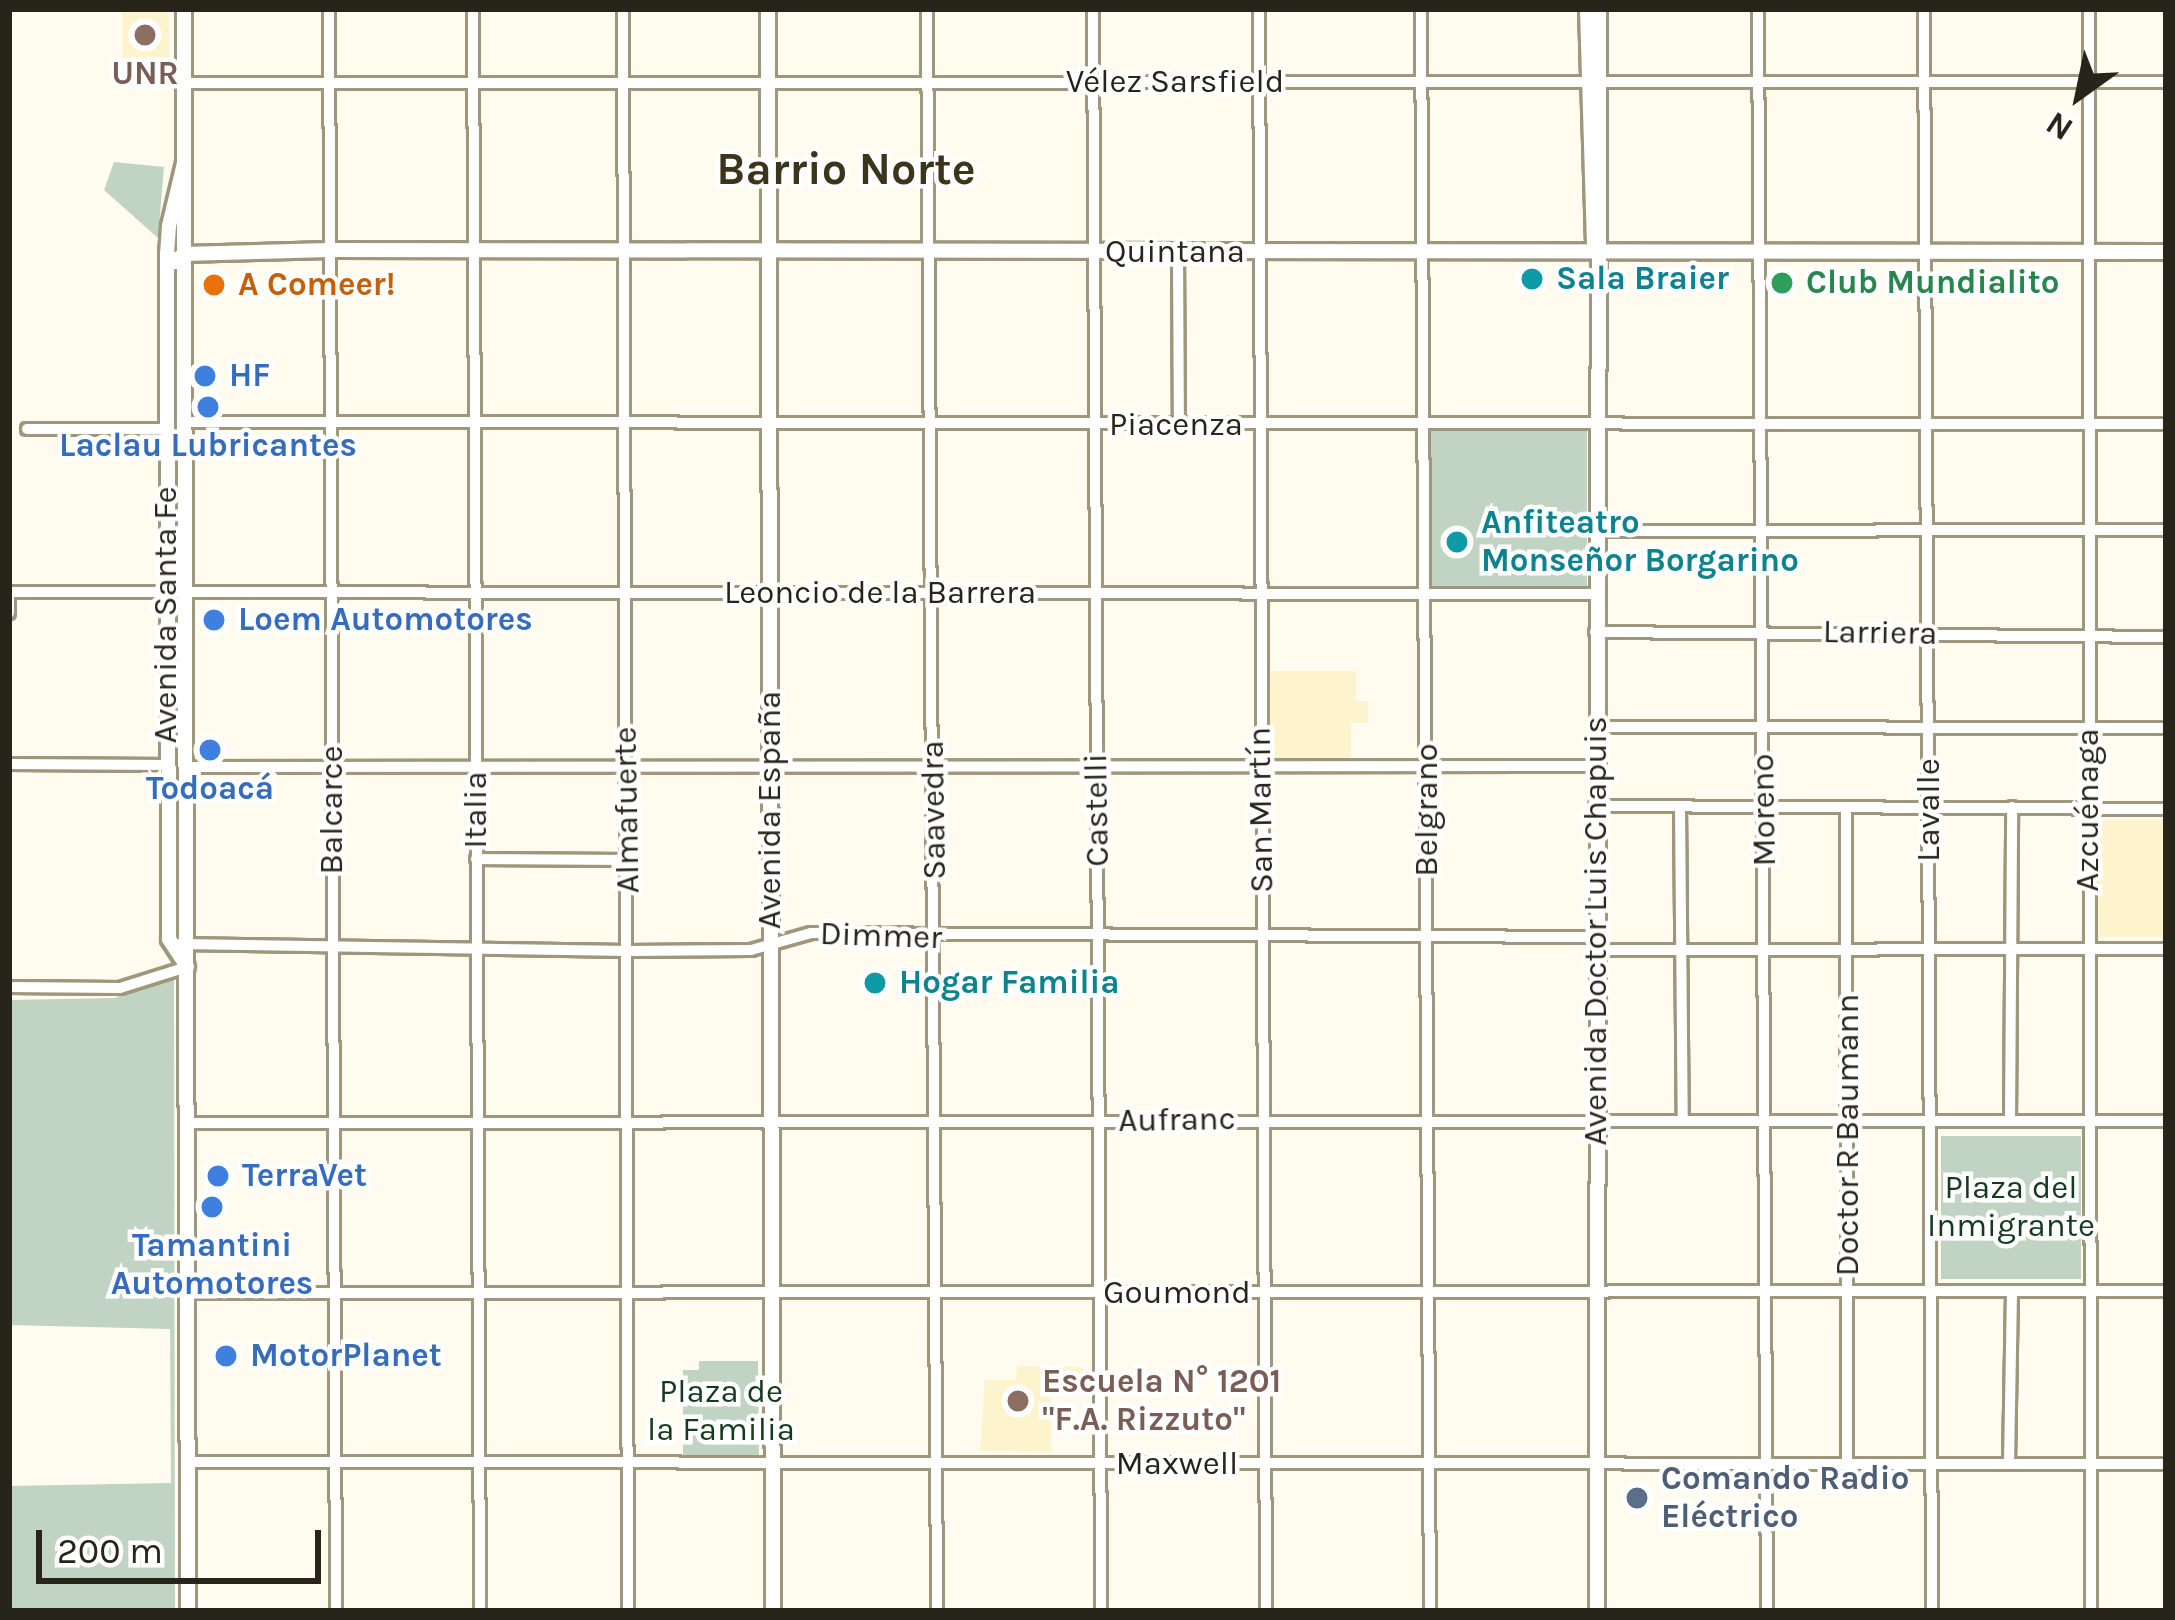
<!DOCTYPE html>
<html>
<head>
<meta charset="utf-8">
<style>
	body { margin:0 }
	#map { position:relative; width:2175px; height:1620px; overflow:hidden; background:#fffbef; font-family:Karla,sans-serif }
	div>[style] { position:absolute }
	.built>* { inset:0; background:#fdf3cc; transform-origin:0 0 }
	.green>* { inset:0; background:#c1d3c3; transform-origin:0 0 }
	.roads { filter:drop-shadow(3px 0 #9f977b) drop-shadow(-3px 0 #9f977b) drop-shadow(0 3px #9f977b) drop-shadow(0 -3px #9f977b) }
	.minor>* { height:10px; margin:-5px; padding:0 5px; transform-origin:5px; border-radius:5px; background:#fff }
	.major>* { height:14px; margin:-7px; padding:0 7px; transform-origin:7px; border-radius:7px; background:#fff }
	.dots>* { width:33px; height:33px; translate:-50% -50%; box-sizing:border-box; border:6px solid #fff; border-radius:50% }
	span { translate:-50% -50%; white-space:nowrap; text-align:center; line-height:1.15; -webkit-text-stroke:9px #fff; paint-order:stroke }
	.education-label { font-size:33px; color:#785e54; font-weight:700 }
	.left { translate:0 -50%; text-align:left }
	.street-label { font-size:33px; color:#272419 }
	.culture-label { font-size:33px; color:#0d838f; font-weight:700 }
	.leisure-label { font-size:33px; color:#27864d; font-weight:700 }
	.food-label { font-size:33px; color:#c56008; font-weight:700 }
	.shop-label { font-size:33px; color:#366cbe; font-weight:700 }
	.park-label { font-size:33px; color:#143b1b }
	.service-label { font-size:33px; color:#4e5e75; font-weight:700 }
	.district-label { font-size:45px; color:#3c351c; font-weight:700 }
	.frame { position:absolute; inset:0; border:12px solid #272419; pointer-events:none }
	.north { position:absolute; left:2019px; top:36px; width:120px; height:120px; -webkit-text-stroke:9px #fff; paint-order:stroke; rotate:213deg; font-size:33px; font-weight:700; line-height:48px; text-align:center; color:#272419 }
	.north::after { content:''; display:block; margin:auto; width:42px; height:54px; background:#272419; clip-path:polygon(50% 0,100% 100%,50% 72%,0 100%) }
	.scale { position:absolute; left:36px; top:1530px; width:285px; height:54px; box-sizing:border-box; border:6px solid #272419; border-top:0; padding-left:15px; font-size:36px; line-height:42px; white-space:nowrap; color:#272419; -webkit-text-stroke:9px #fff; paint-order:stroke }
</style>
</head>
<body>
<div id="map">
	<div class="built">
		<div style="clip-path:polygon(122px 9px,169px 9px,169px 61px,159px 62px,159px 70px,151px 62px,122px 62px)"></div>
		<div style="clip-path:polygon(1268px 671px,1356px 671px,1356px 701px,1368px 701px,1368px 723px,1351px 723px,1351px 758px,1268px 758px)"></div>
		<div style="left:2166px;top:820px;width:117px;height:70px;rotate:90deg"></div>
		<div style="clip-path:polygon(1017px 1366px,1083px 1367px,1083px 1380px,1051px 1381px,1051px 1452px,980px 1451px,985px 1380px,1016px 1380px)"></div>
	</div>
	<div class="green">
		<div style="clip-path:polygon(114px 162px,164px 167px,158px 238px,104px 190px)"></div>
		<div style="left:1587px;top:431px;width:157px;height:156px;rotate:90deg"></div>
		<div style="clip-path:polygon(164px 975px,174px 975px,175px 1611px,9px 1611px,9px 1486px,171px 1483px,170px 1329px,9px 1325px,9px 1000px,115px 998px)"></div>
		<div style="left:1941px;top:1136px;width:140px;height:143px"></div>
		<div style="clip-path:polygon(699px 1361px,758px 1361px,759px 1457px,683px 1457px,683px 1370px,699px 1370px)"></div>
	</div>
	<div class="roads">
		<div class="minor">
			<div style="left:329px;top:9px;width:1602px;rotate:89.75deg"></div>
			<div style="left:473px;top:9px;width:1602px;rotate:89.75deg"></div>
			<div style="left:623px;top:9px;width:1602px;rotate:89.82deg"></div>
			<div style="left:927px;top:9px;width:1602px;rotate:89.64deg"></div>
			<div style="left:1093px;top:9px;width:1602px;rotate:89.71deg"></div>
			<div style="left:1259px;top:9px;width:1602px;rotate:89.75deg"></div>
			<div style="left:1421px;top:9px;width:1602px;rotate:89.68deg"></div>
			<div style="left:1758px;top:9px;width:1602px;rotate:89.68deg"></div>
			<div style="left:1924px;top:9px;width:1602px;rotate:89.71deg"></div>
			<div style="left:2089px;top:9px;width:1602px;rotate:89.93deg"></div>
			<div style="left:184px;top:83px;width:1982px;rotate:-0.03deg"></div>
			<div style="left:1178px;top:251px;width:174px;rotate:89.7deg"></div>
			<div style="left:186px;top:422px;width:1980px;rotate:0.06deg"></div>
			<div style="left:27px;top:429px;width:139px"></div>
			<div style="left:1594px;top:531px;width:572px;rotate:-0.1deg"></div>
			<div style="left:9px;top:592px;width:1586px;rotate:0.07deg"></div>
			<div style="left:9px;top:613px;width:21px;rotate:-90deg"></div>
			<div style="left:1595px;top:632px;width:571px;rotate:0.5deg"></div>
			<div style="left:1595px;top:727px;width:571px;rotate:0.1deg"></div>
			<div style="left:9px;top:764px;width:158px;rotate:0.4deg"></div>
			<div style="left:186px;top:767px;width:1409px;rotate:-0.04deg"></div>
			<div style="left:1595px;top:806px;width:571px;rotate:0.3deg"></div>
			<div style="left:1680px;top:806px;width:314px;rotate:89.5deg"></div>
			<div style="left:1846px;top:807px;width:657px;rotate:89.91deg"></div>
			<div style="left:476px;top:859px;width:151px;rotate:0.4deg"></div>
			<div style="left:180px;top:944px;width:448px;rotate:0.9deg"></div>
			<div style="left:628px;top:951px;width:123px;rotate:-0.5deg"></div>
			<div style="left:751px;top:950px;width:62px;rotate:-15.8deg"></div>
			<div style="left:811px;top:933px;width:784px;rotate:0.29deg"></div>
			<div style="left:1595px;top:950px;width:571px;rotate:-0.1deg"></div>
			<div style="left:9px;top:987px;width:111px;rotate:0.5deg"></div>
			<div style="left:120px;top:988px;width:70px;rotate:-17.4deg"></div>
			<div style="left:2010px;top:1121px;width:314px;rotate:-89.6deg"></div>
			<div style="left:187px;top:1123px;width:1979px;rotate:-0.06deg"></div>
			<div style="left:187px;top:1293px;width:1979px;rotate:-0.06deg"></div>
			<div style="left:188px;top:1462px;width:1978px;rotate:0.06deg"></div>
			<div style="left:2009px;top:1464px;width:173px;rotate:-89deg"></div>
		</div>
		<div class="major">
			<div style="left:768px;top:9px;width:1602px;rotate:89.82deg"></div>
			<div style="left:1587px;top:9px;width:243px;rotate:88.3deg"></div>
			<div style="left:184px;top:163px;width:65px;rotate:103.4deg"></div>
			<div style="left:169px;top:226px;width:28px;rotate:94deg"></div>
			<div style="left:167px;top:254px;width:11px;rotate:49deg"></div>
			<div style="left:174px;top:262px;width:13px;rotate:-39deg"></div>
			<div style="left:184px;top:254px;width:145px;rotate:-1.6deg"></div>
			<div style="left:329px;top:250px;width:1837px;rotate:0.06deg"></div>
			<div style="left:184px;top:250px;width:241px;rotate:-90deg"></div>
			<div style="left:167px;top:256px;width:683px;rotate:89.83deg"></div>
			<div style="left:169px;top:939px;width:33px;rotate:57deg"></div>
			<div style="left:184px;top:257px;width:1354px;rotate:89.83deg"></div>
			<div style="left:1597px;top:1611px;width:1602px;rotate:-89.93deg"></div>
		</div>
	</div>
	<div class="dots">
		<div style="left:145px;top:35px;background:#8d6e63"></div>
		<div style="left:1532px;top:279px;background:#0f9aa8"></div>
		<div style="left:1782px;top:283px;background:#2e9e5b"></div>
		<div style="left:214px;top:285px;background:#e8710a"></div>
		<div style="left:205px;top:376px;background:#3f7fe0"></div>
		<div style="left:208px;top:407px;background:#3f7fe0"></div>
		<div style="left:1457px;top:542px;background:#0f9aa8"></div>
		<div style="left:214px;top:620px;background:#3f7fe0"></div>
		<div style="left:210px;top:750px;background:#3f7fe0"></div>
		<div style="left:875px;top:983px;background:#0f9aa8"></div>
		<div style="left:218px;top:1176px;background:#3f7fe0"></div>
		<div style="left:212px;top:1207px;background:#3f7fe0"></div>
		<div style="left:226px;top:1356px;background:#3f7fe0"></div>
		<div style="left:1018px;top:1401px;background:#8d6e63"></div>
		<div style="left:1637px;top:1498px;background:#5c6f8a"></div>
	</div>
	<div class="education-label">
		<span style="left:145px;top:74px">UNR</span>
		<span class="left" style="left:1042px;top:1401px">Escuela N° 1201<br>"F.A. Rizzuto"</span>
	</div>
	<div class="street-label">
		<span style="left:1175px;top:82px">Vélez Sarsfield</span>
		<span style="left:1175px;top:252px">Quintana</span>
		<span style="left:1176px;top:425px">Piacenza</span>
		<span style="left:880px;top:593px">Leoncio de la Barrera</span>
		<span style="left:166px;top:615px;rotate:-90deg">Avenida Santa Fe</span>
		<span style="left:1880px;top:633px;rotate:1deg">Larriera</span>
		<span style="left:332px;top:810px;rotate:-90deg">Balcarce</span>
		<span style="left:476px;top:810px;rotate:-90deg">Italia</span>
		<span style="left:627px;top:810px;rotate:-91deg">Almafuerte</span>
		<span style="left:770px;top:810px;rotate:-90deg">Avenida España</span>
		<span style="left:934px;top:810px;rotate:-91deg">Saavedra</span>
		<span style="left:1097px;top:810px;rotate:-91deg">Castelli</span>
		<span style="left:1261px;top:810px;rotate:-91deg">San Martín</span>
		<span style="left:1427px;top:810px;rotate:-90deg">Belgrano</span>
		<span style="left:1764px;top:810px;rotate:-91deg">Moreno</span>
		<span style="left:1929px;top:810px;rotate:-90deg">Lavalle</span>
		<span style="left:2088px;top:810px;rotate:-90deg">Azcuénaga</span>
		<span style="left:1596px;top:931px;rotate:-90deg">Avenida Doctor Luis Chapuis</span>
		<span style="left:881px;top:936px;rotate:2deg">Dimmer</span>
		<span style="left:1177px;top:1120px;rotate:-1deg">Aufranc</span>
		<span style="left:1848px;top:1135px;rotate:-90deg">Doctor R Baumann</span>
		<span style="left:1177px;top:1293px">Goumond</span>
		<span style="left:1177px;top:1464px">Maxwell</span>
	</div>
	<div class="culture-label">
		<span class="left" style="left:1556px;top:279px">Sala Braier</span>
		<span class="left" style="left:1481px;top:542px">Anfiteatro<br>Monseñor Borgarino</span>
		<span class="left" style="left:899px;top:983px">Hogar Familia</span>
	</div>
	<div class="leisure-label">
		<span class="left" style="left:1806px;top:283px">Club Mundialito</span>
	</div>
	<div class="food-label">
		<span class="left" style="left:238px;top:285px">A Comeer!</span>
	</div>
	<div class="shop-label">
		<span class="left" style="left:229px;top:376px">HF</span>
		<span style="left:208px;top:446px">Laclau Lubricantes</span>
		<span class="left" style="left:238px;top:620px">Loem Automotores</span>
		<span style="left:210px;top:789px">Todoacá</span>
		<span class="left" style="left:242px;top:1176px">TerraVet</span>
		<span style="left:212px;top:1265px">Tamantini<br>Automotores</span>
		<span class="left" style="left:250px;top:1356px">MotorPlanet</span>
	</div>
	<div class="park-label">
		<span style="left:2011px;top:1207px">Plaza del<br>Inmigrante</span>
		<span style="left:721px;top:1411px">Plaza de<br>la Familia</span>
	</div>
	<div class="service-label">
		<span class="left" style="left:1661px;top:1498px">Comando Radio<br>Eléctrico</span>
	</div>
	<div class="district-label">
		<span style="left:846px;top:170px">Barrio Norte</span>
	</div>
	<div class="frame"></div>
	<div class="north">N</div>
	<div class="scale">200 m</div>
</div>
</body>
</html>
